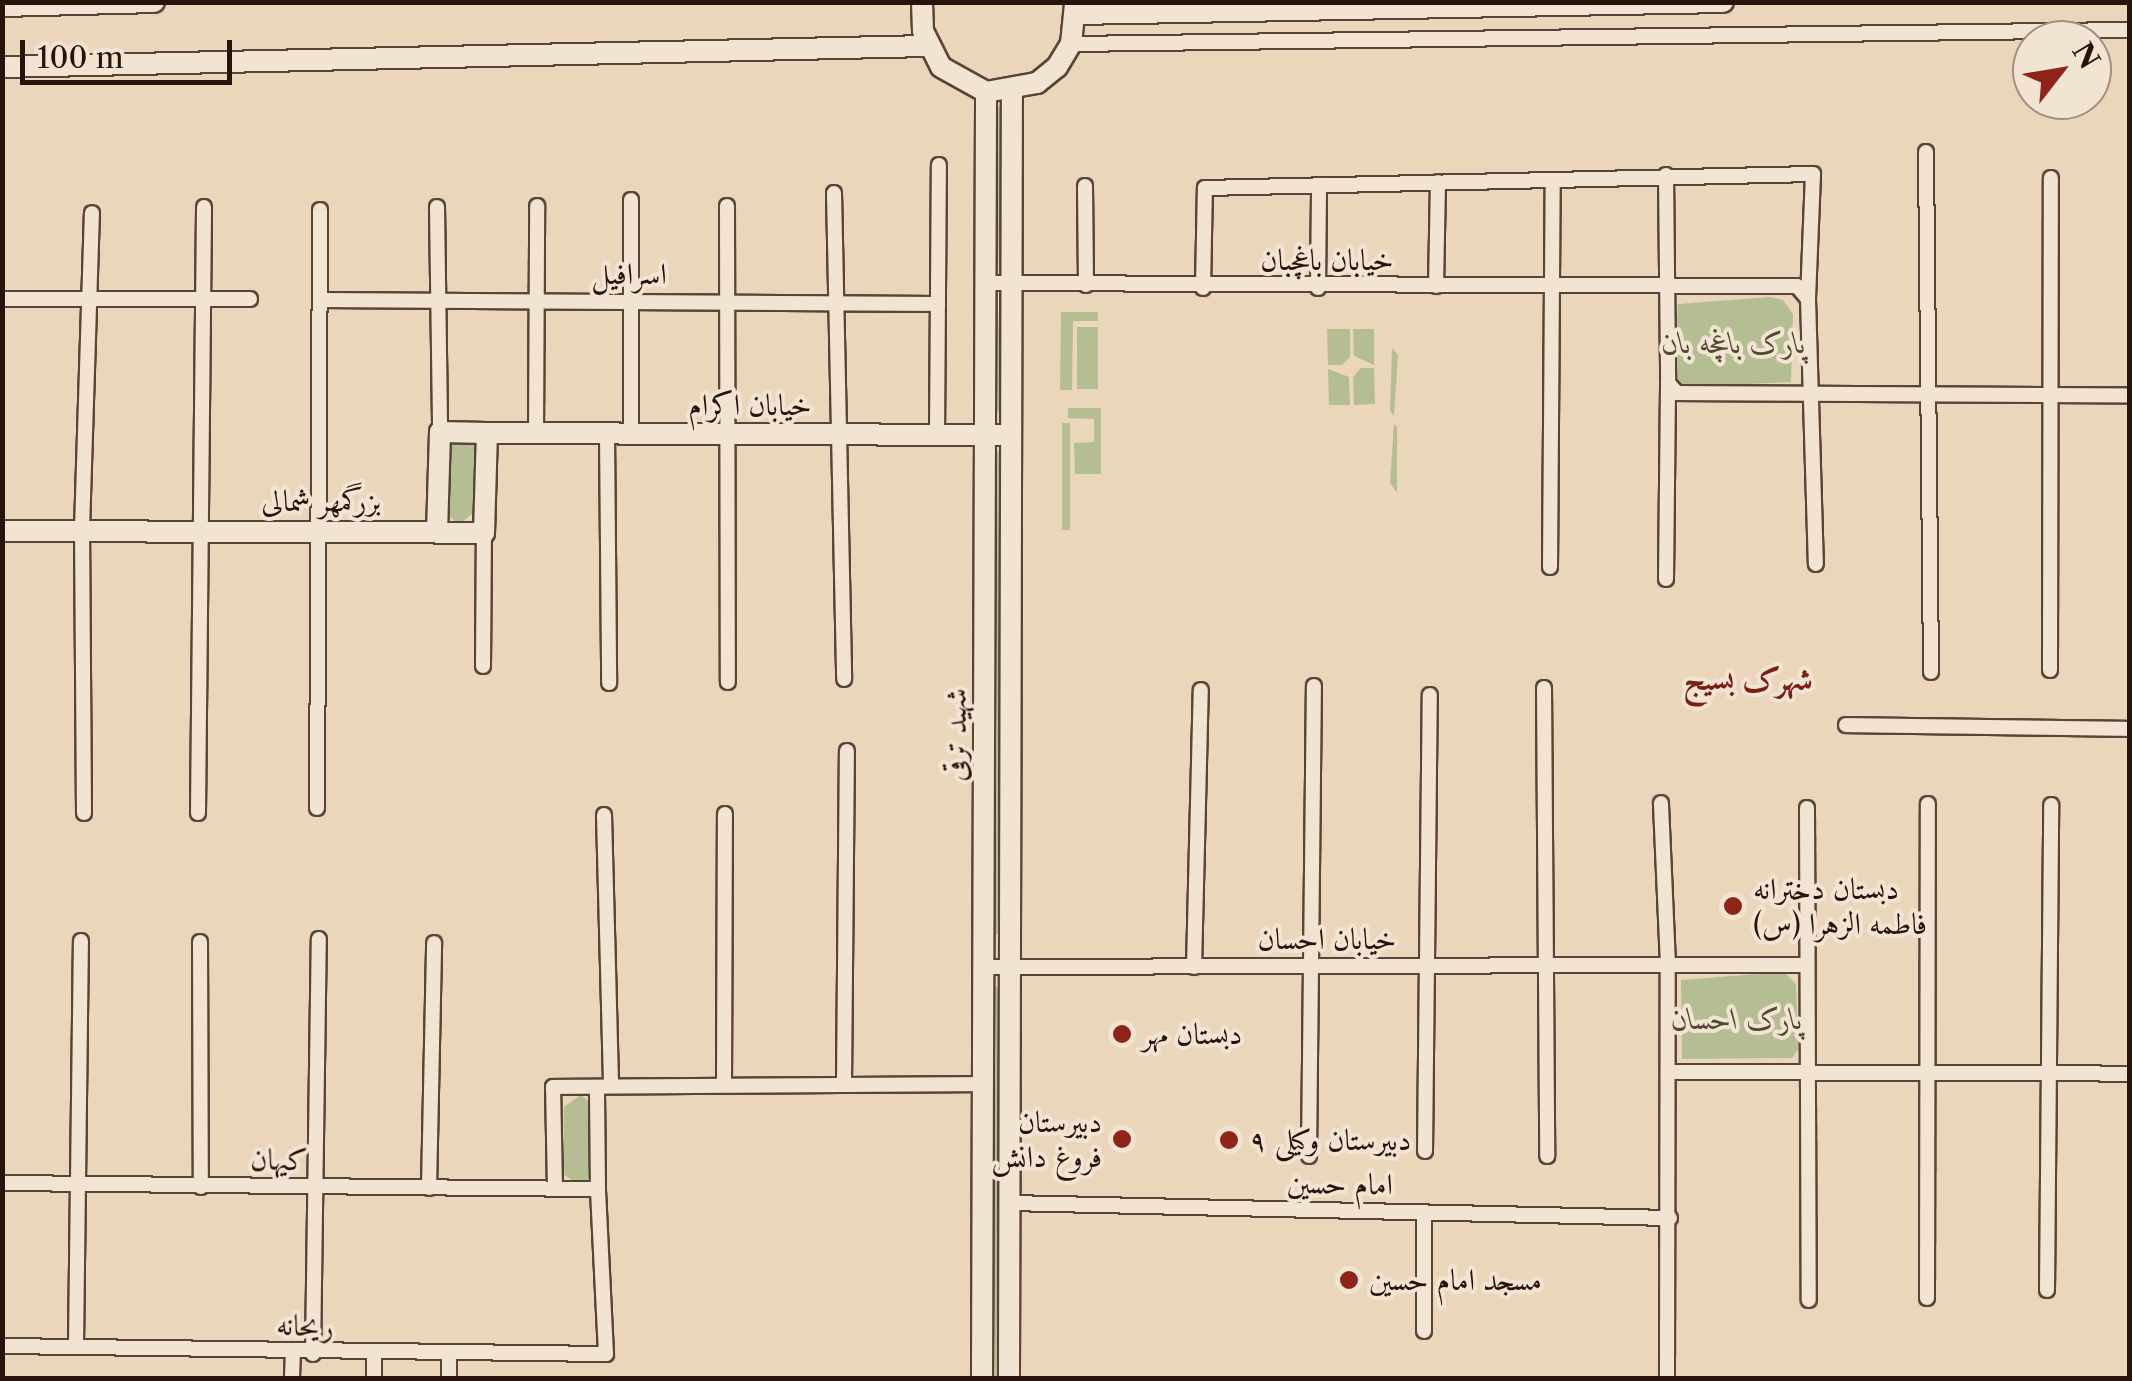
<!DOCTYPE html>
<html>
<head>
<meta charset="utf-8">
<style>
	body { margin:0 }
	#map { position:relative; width:2132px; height:1381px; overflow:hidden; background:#ead6ba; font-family:"Libre Caslon Text",Amiri,serif }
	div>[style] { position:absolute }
	.green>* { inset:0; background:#b4be92; transform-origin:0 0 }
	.roads { filter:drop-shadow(2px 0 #584438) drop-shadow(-2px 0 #584438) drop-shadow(0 2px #584438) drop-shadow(0 -2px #584438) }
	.minor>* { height:14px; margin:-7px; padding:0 7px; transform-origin:7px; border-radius:7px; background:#f1e4d2 }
	.secondary>* { height:20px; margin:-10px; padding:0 10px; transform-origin:10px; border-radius:10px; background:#f1e4d2 }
	.dots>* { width:28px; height:28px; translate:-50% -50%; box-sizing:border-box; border:5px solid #f1e4d2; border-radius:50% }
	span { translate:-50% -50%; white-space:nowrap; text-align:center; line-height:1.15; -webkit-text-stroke:8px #f1e4d2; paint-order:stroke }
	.street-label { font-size:30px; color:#28130c }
	.park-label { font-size:30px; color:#524634; font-style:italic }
	.poi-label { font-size:30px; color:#28130c }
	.left { translate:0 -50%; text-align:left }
	.right { translate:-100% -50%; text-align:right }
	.neighbourhood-label { font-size:32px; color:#7a1f14; font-weight:700 }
	.frame { position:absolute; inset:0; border:5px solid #28130c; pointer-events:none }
	.north { position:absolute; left:2012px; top:20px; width:100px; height:100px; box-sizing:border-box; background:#f1e4d2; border:2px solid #a19083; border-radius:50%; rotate:59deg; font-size:28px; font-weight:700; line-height:40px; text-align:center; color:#28130c }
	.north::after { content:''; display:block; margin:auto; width:35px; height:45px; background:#8f2418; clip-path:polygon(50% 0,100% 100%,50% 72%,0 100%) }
	.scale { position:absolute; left:20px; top:40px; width:212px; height:45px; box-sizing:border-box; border:5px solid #28130c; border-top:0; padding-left:12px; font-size:30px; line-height:35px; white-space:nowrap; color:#28130c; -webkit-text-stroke:8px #f1e4d2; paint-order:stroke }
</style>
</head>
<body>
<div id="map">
	<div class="green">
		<div style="clip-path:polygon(998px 105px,1003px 111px,999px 270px,994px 109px)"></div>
		<div style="clip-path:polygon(1770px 297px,1783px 300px,1793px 314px,1791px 382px,1685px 387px,1674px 374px,1678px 304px)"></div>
		<div style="clip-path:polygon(998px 309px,1002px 409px,997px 412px,995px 316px)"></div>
		<div style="clip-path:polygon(1061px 312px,1098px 312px,1098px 321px,1073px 321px,1072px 390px,1060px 390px)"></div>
		<div style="left:1077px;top:327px;width:21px;height:62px"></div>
		<div style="clip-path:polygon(1327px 329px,1350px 329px,1350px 357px,1342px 365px,1328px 365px)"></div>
		<div style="clip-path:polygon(1353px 329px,1374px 329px,1374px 365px,1354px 356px)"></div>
		<div style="clip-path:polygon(1392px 348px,1398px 355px,1394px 416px,1390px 411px)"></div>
		<div style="clip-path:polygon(1361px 368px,1374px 368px,1375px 404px,1354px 405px,1353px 377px)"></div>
		<div style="clip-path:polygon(1328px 369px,1349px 377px,1350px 405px,1329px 405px)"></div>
		<div style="clip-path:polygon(1068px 408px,1101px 408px,1101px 474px,1075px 474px,1074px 443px,1094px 442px,1094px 419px,1068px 418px)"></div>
		<div style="left:1062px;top:423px;width:8px;height:107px"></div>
		<div style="clip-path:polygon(1394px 424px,1397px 427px,1397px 493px,1390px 483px)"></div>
		<div style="clip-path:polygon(452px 438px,470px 438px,474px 445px,474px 512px,459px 525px,446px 513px)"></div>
		<div style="clip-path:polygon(999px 451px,1001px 932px,996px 935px,993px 453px)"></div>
		<div style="clip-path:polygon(1784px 972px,1796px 984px,1798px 1049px,1792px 1058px,1682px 1059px,1681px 980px)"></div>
		<div style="clip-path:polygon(994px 985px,999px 989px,998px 1378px,990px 1378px)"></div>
		<div style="clip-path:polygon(581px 1095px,592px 1104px,593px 1174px,581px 1186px,563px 1174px,564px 1107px)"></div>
	</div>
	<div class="roads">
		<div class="minor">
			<div style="left:1071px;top:44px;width:1059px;rotate:-0.76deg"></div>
			<div style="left:1926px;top:152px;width:520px;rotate:89.45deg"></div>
			<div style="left:1666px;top:175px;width:208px;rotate:89.4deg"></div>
			<div style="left:1668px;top:383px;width:13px;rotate:48deg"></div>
			<div style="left:1677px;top:393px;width:453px;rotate:0.3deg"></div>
			<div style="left:1085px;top:186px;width:99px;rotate:89.4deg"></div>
			<div style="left:834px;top:193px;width:486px;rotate:88.8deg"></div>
			<div style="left:727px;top:206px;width:476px;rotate:89.9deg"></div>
			<div style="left:437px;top:207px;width:225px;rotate:89.2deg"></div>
			<div style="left:987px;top:283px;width:810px;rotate:0.21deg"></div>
			<div style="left:1797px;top:286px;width:17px;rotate:50deg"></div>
			<div style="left:1808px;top:299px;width:265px;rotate:88.3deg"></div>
			<div style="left:1436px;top:286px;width:104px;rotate:-88.9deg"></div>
			<div style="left:1203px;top:288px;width:100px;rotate:-88.9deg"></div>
			<div style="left:1205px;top:188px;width:608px;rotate:-1.32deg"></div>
			<div style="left:1813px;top:174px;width:125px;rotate:92.3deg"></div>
			<div style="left:1318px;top:288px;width:103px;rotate:-89.4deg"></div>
			<div style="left:2px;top:299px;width:248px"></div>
			<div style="left:320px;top:300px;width:618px;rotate:0.37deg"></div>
			<div style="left:536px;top:433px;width:227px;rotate:-89.7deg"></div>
			<div style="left:607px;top:433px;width:250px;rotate:89.5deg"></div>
			<div style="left:631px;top:434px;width:234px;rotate:-90deg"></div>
			<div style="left:937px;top:435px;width:270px;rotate:-89.6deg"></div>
			<div style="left:1550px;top:567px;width:387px;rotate:-89.6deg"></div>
			<div style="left:1666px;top:579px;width:196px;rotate:-89.4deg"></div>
			<div style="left:483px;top:666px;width:133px;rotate:-89.6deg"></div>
			<div style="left:2050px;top:670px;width:492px;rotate:-89.9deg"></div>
			<div style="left:1544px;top:688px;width:468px;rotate:89.6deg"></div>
			<div style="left:1846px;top:725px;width:284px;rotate:0.8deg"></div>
			<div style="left:317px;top:808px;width:598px;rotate:-89.71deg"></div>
			<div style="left:1807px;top:808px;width:492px;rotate:89.8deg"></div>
			<div style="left:84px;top:813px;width:284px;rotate:-90.4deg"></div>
			<div style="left:82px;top:529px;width:316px;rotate:-88.2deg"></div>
			<div style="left:198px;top:813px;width:606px;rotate:-89.43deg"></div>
			<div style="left:604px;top:815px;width:271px;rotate:88.5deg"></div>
			<div style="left:200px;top:942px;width:245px;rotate:89.8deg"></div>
			<div style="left:986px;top:967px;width:682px;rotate:-0.17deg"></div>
			<div style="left:1668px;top:965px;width:162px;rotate:-92.5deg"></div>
			<div style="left:1194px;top:967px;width:277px;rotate:-88.6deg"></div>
			<div style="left:1670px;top:1072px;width:460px;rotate:0.2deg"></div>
			<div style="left:724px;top:1085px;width:271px;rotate:-89.8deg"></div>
			<div style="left:844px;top:1085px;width:334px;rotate:-89.5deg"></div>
			<div style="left:1425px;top:1151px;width:456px;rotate:-89.4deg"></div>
			<div style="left:1309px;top:1156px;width:470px;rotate:-89.4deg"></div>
			<div style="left:2px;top:1183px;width:596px;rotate:0.58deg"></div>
			<div style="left:598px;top:1189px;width:102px;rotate:-90.6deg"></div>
			<div style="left:429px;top:1188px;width:245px;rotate:-88.8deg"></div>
			<div style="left:555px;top:1189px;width:102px;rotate:-91.1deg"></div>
			<div style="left:553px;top:1087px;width:431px;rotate:-0.4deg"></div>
			<div style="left:1009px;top:1203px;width:661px;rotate:1.3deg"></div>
			<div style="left:2047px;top:1290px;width:485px;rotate:-89.5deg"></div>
			<div style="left:1927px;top:1298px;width:494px;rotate:-89.9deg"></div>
			<div style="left:1424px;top:1331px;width:118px;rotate:-90deg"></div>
			<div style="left:76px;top:1345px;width:404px;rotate:-89.3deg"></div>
			<div style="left:2px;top:1346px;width:604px;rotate:0.76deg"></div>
			<div style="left:606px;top:1354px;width:165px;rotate:-92.8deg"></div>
			<div style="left:313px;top:1354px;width:415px;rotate:-89.2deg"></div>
			<div style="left:292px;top:1378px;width:24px;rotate:-88deg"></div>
			<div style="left:374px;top:1378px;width:22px;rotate:-90deg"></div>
			<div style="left:449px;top:1378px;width:25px;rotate:-90deg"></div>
			<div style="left:1667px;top:1378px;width:413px;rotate:-89.9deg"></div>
			<div style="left:1668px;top:965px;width:139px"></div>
		</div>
		<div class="secondary">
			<div style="left:922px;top:2px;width:29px;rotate:88deg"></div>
			<div style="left:923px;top:31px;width:40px;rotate:63.4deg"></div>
			<div style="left:941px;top:67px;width:51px;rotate:29.1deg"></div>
			<div style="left:986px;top:92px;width:52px;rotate:-10deg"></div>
			<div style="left:1037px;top:83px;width:26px;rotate:-39deg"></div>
			<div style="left:1057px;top:67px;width:27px;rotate:-59deg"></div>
			<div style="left:1071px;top:44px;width:40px;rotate:-84.3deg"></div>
			<div style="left:2px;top:6px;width:152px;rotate:-1.5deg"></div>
			<div style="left:1076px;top:14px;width:647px;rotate:-1.06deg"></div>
			<div style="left:2px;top:67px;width:926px;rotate:-1.3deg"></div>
			<div style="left:487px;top:433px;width:513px;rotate:0.22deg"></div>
			<div style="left:2px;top:531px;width:482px;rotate:0.2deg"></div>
			<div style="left:484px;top:533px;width:100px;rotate:-88.3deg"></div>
			<div style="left:487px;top:433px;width:47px;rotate:-178.8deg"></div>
			<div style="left:440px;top:432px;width:100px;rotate:91.7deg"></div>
			<div style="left:982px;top:1378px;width:1286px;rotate:-89.82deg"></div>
			<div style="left:1009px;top:1378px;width:1286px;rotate:-89.87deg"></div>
		</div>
	</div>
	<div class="dots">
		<div style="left:1733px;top:906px;background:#8f2418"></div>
		<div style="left:1122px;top:1034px;background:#8f2418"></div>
		<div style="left:1122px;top:1139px;background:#8f2418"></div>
		<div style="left:1229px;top:1140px;background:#8f2418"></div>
		<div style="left:1349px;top:1280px;background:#8f2418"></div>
	</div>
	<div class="street-label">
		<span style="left:1327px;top:260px">خیابان باغچبان</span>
		<span style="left:629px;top:274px">اسرافیل</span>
		<span style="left:750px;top:405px">خیابان اکرام</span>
		<span style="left:321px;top:501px">بزرگمهر شمالی</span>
		<span style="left:956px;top:735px;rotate:-90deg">شهید ترقی</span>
		<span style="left:1327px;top:939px">خیابان احسان</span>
		<span style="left:279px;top:1160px;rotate:1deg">کیهان</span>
		<span style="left:1340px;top:1184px;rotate:1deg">امام حسین</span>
		<span style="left:305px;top:1326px;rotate:2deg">ریحانه</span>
	</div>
	<div class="park-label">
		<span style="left:1734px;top:343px">پارک باغچه بان</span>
		<span style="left:1737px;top:1019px">پارک احسان</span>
	</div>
	<div class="poi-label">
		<span class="left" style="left:1753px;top:906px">دبستان دخترانه<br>فاطمه الزهرا (س)</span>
		<span class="left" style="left:1142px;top:1034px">دبستان مهر</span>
		<span class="right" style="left:1102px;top:1139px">دبیرستان<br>فروغ دانش</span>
		<span class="left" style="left:1249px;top:1140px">دبیرستان وکیلی ۹</span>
		<span class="left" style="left:1369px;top:1280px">مسجد امام حسین</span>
	</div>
	<div class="neighbourhood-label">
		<span style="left:1748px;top:679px">شهرک بسیج</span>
	</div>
	<div class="frame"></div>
	<div class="north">N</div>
	<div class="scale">100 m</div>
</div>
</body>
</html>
